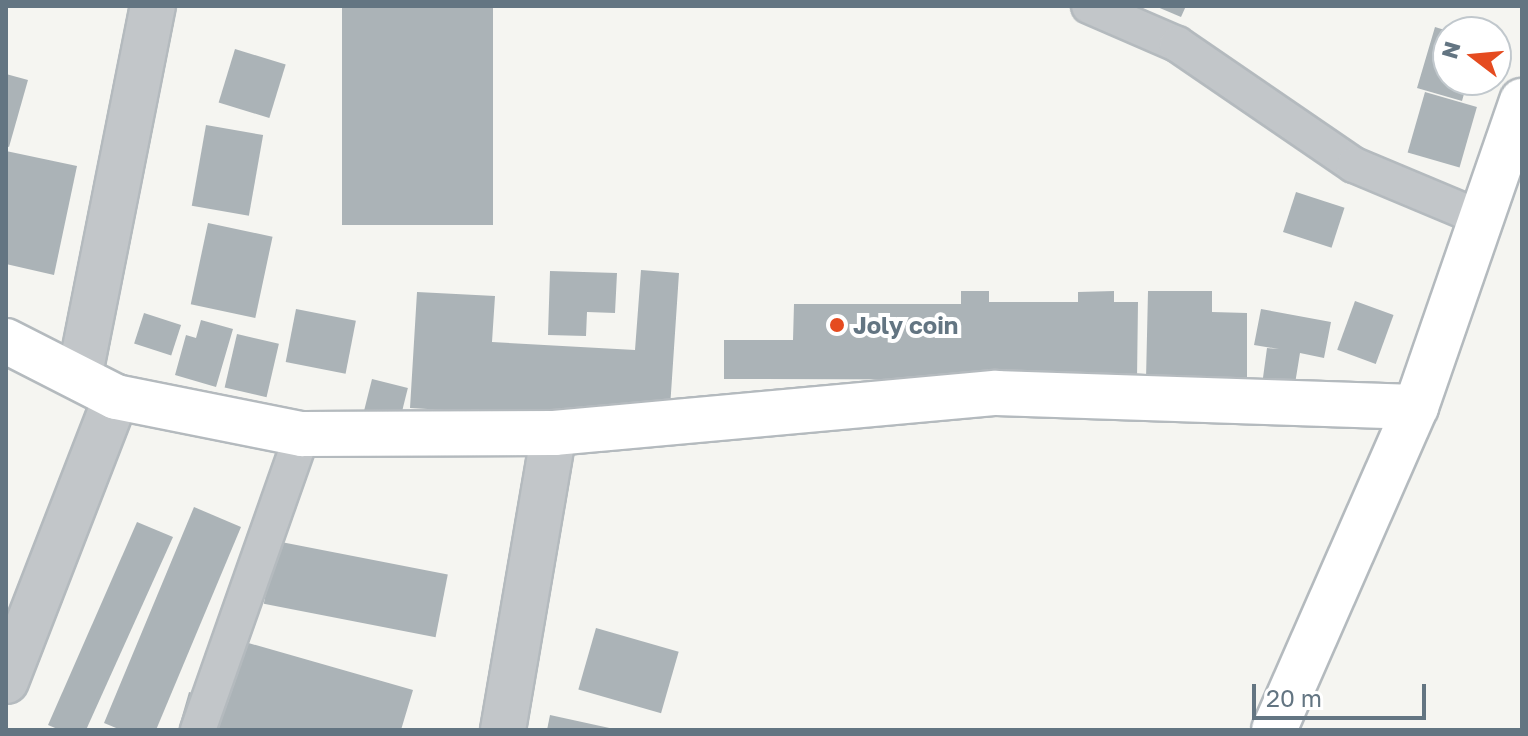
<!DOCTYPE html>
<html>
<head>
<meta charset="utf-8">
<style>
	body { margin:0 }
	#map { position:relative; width:1528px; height:736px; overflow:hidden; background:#f5f5f1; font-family:"Golos Text",sans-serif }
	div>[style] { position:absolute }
	.building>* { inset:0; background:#abb3b7; transform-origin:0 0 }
	.roads { filter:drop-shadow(2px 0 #b4babe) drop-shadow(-2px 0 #b4babe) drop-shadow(0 2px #b4babe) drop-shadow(0 -2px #b4babe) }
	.lane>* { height:34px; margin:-17px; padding:0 17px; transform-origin:17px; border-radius:17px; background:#c2c6c9 }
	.street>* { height:44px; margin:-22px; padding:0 22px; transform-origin:22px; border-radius:22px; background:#c2c6c9 }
	.secondary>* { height:44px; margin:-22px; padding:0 22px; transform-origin:22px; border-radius:22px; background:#fff }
	.dots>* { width:22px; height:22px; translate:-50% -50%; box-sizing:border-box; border:4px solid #fff; border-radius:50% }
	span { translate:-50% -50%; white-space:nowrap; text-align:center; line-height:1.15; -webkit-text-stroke:8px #fff; paint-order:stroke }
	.poi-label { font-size:24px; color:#637582; font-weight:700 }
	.left { translate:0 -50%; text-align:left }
	.frame { position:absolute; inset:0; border:8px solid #637582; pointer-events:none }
	.north { position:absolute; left:1432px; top:16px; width:80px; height:80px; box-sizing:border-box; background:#fff; border:2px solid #c1c8cd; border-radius:50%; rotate:286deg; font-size:22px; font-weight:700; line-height:32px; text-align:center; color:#637582 }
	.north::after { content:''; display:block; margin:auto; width:28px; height:36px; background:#e54b20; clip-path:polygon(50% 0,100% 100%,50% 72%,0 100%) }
	.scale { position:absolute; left:1252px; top:684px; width:174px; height:36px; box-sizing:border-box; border:4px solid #637582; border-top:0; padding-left:10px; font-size:24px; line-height:28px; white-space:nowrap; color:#637582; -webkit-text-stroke:6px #fff; paint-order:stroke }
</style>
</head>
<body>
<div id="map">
	<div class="building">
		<div style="left:342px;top:6px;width:151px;height:219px"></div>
		<div style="clip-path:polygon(1155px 6px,1186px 6px,1181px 17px)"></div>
		<div style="clip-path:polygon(1435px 27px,1448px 31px,1448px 80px,1468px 80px,1462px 101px,1417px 88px)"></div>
		<div style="left:235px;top:49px;width:53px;height:56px;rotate:17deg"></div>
		<div style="clip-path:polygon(6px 74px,28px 80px,9px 147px,6px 146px)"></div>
		<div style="left:1425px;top:92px;width:54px;height:63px;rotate:16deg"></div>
		<div style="left:206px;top:125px;width:58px;height:82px;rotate:10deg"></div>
		<div style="clip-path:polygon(6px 151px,77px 166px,54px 275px,6px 264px)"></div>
		<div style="left:1296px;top:192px;width:51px;height:42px;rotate:18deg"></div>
		<div style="left:208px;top:223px;width:66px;height:83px;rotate:12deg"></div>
		<div style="clip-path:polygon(641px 270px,679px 273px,669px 423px,410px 408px,417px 292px,495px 296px,492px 342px,635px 350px)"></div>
		<div style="clip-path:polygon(550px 271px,617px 273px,615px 313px,587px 312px,586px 336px,548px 335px)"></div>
		<div style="clip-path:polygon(961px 291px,989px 291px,989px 302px,1078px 302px,1078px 292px,1114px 291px,1114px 302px,1138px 302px,1137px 380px,724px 379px,724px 340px,793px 340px,794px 304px,961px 304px)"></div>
		<div style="clip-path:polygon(1148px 291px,1212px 291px,1212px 312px,1247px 313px,1247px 380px,1146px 379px)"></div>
		<div style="left:1355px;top:301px;width:41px;height:52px;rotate:20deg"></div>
		<div style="left:296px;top:309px;width:61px;height:54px;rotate:11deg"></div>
		<div style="clip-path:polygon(1261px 309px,1331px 322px,1324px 358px,1300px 353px,1294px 390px,1262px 385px,1267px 348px,1279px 349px,1254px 345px)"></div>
		<div style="left:144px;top:313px;width:39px;height:32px;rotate:18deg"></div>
		<div style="clip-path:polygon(201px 320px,233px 329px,216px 387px,175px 375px,186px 335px,196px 338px)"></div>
		<div style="left:237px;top:334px;width:43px;height:55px;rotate:13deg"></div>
		<div style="left:372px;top:379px;width:37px;height:42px;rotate:14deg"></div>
		<div style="clip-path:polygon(194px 507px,241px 527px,156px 730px,121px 730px,104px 723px)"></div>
		<div style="clip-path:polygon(137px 522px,173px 537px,86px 730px,60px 730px,48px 725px)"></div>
		<div style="left:276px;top:541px;width:175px;height:64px;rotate:11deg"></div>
		<div style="left:596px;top:628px;width:86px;height:64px;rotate:16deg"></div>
		<div style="clip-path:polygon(245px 642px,413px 690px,401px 730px,178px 730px,189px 692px,228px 702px)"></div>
		<div style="clip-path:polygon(550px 715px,614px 729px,613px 730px,547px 730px)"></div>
	</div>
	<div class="roads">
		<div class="lane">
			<div style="left:1089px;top:6px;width:96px;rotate:23.4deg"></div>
			<div style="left:1177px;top:44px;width:214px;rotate:34.4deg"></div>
			<div style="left:1354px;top:165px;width:138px;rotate:22.7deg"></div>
			<div style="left:198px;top:730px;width:314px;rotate:-70.6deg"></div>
		</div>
		<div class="street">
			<div style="left:80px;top:374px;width:375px;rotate:-78.8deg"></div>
			<div style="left:6px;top:681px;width:305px;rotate:-68.8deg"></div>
			<div style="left:503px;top:730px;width:301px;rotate:-80.3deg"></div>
		</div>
		<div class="secondary">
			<div style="left:6px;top:341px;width:123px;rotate:27deg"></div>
			<div style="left:116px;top:397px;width:190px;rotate:11.3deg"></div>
			<div style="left:302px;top:434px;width:252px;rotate:-0.2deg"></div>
			<div style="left:554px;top:433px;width:444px;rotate:-5.2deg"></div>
			<div style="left:996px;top:393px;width:420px;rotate:1.9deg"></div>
			<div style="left:1274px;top:730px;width:353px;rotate:-66.3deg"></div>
			<div style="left:1416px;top:407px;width:324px;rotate:-70.9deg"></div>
		</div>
	</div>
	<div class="dots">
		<div style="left:837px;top:325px;background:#e54b20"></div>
	</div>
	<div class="poi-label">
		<span class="left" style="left:853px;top:325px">Joly coin</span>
	</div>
	<div class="frame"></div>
	<div class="north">N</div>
	<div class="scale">20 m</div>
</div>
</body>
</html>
